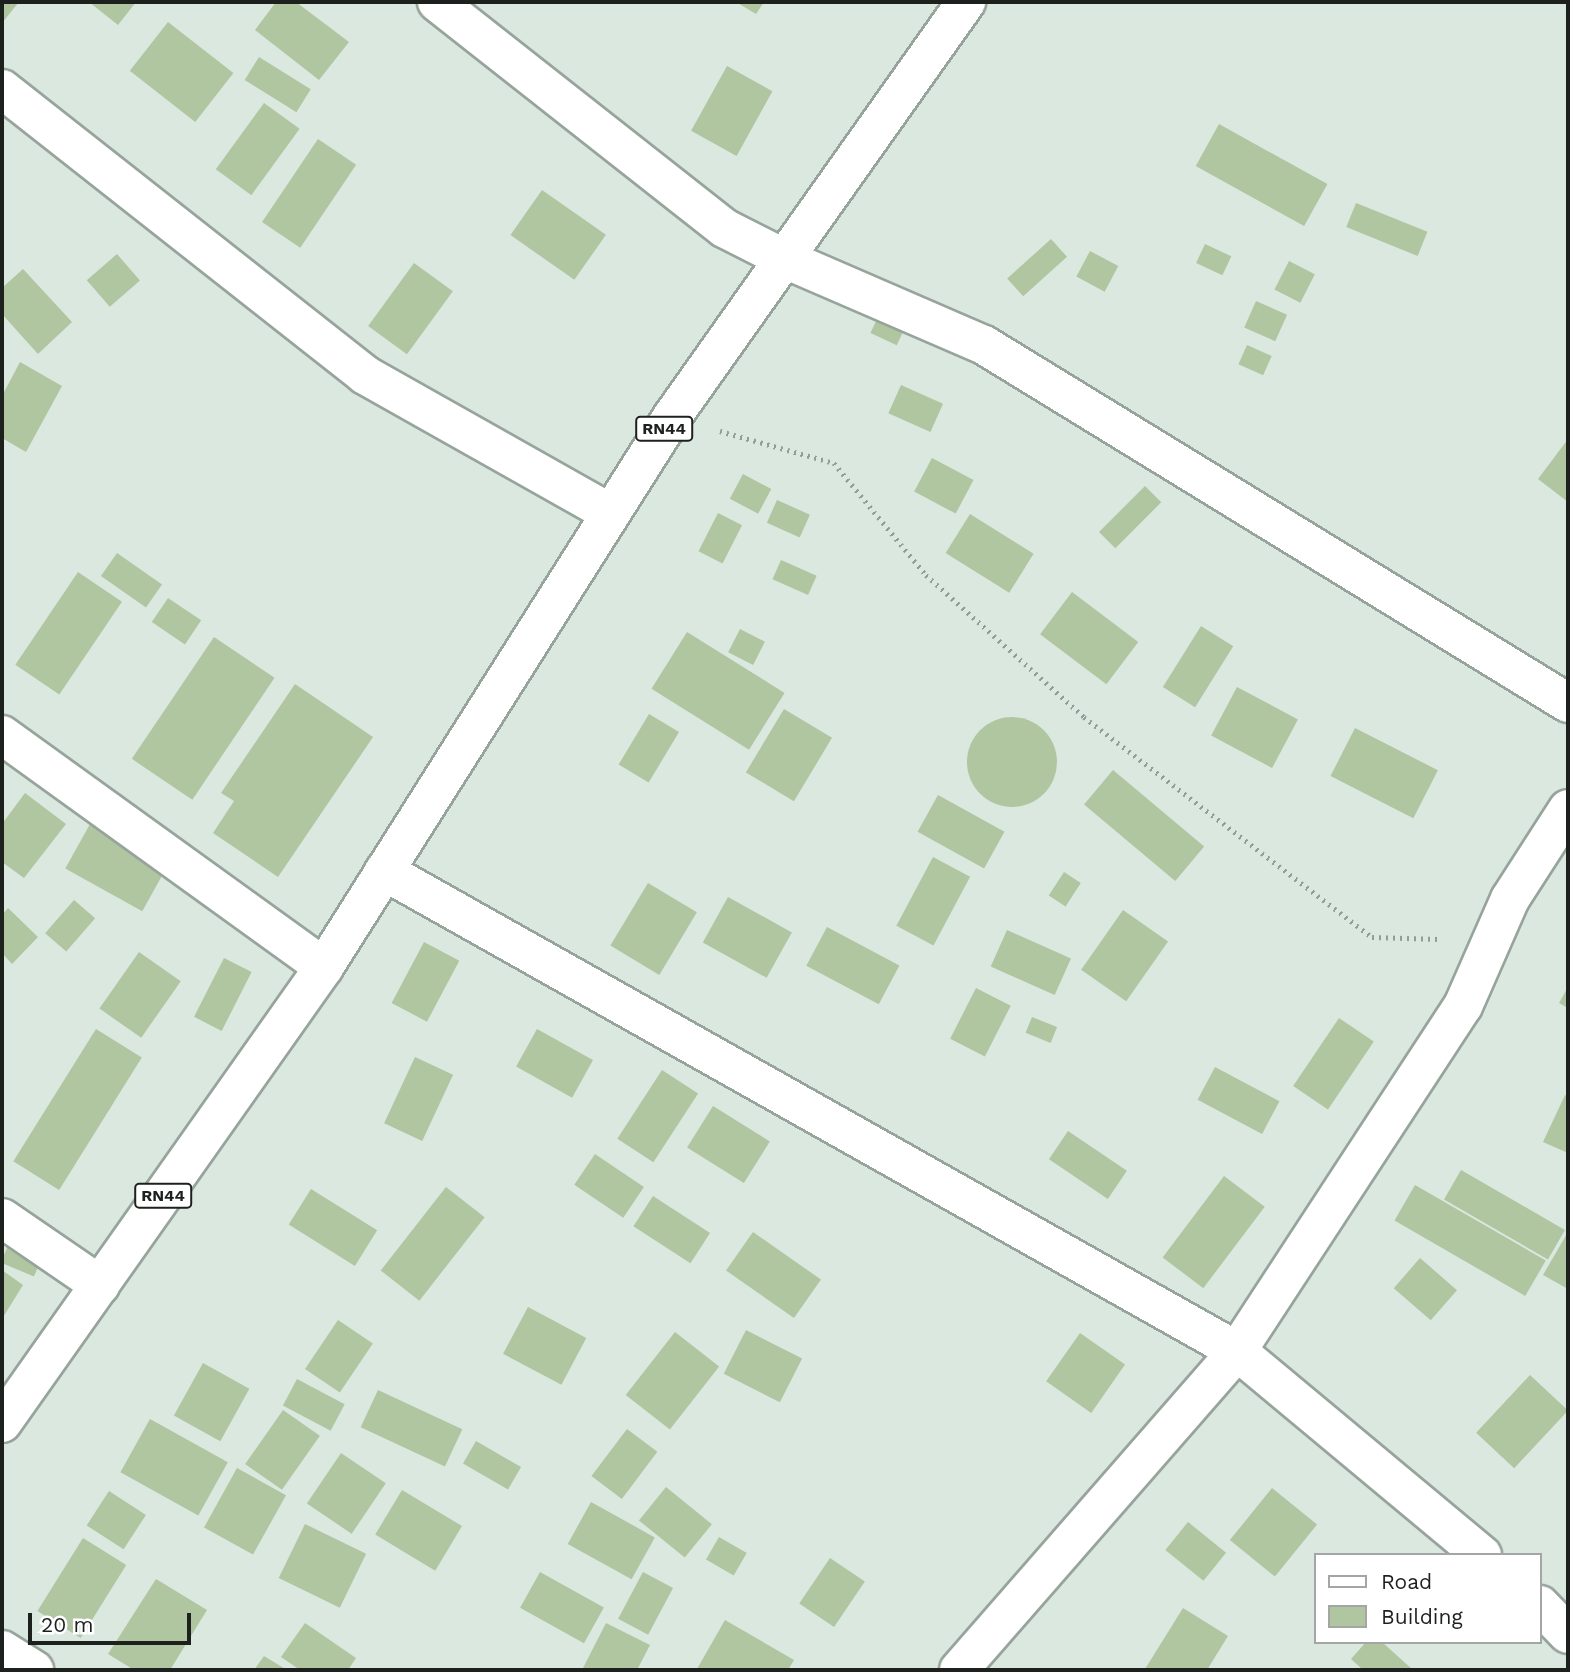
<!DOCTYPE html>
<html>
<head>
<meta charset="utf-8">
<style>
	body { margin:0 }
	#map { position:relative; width:1570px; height:1672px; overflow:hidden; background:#dae8df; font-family:"Work Sans",sans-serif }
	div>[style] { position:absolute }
	.building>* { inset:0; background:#afc6a1; transform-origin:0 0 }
	.round { border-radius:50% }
	.path>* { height:4.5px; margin-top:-2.25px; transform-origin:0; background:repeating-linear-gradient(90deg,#939d97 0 2px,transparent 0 7px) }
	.roads { filter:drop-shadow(2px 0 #97a49c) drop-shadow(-2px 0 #97a49c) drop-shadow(0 2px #97a49c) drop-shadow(0 -2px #97a49c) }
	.minor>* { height:38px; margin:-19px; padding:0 19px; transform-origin:19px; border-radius:19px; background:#fff }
	.major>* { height:38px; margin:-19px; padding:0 19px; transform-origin:19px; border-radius:19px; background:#fff }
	span { translate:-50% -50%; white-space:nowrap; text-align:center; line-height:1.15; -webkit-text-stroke:5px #fff; paint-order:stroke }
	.shield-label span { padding:2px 5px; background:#fff; border:2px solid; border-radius:5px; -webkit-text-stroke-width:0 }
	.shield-label { font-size:16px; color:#1c211e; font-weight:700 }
	.frame { position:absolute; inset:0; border:4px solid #1c211e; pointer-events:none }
	.legend { position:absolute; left:1314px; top:1553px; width:228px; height:91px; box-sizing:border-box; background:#fff; border:2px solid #a4a6a5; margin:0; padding:9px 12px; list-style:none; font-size:21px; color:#1c211e }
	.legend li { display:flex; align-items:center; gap:14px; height:35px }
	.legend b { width:35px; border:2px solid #a4a6a5 }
	.scale { position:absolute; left:28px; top:1613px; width:163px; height:32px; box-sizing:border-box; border:4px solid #1c211e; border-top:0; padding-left:9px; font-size:21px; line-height:24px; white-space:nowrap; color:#1c211e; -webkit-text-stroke:5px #fff; paint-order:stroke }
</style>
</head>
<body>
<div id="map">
	<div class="building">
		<div style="clip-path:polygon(2px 2px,19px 2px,2px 23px)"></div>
		<div style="clip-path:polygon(89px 2px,136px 2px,118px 25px)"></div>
		<div style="clip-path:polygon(276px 2px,296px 2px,349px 42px,319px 80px,255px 30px)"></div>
		<div style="clip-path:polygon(736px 2px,764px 2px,756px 14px)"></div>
		<div style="left:168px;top:22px;width:83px;height:62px;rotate:38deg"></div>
		<div style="left:259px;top:57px;width:61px;height:27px;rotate:32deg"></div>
		<div style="left:727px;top:66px;width:52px;height:74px;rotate:29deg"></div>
		<div style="left:264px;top:103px;width:44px;height:82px;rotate:36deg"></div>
		<div style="left:1219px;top:124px;width:124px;height:48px;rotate:29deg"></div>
		<div style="left:318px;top:139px;width:46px;height:100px;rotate:34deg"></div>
		<div style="left:542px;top:190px;width:78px;height:55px;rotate:35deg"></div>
		<div style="left:1356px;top:203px;width:77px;height:26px;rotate:22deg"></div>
		<div style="left:1051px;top:239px;width:24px;height:59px;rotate:48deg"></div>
		<div style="left:1205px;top:244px;width:29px;height:21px;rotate:25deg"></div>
		<div style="left:1090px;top:251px;width:32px;height:29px;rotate:28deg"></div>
		<div style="left:117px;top:254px;width:35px;height:40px;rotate:49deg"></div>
		<div style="left:1289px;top:261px;width:29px;height:32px;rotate:27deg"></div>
		<div style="left:414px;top:263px;width:48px;height:78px;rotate:36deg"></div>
		<div style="clip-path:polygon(23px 269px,72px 322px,38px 354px,2px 314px,2px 288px)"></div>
		<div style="left:1256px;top:301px;width:34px;height:29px;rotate:24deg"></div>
		<div style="left:884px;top:304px;width:29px;height:32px;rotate:25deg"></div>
		<div style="left:1247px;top:345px;width:27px;height:21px;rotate:24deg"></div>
		<div style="clip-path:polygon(20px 362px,62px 386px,26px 452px,2px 438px,2px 396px)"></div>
		<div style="left:901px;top:385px;width:46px;height:31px;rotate:24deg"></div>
		<div style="clip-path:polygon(1568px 439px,1568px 502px,1538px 479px)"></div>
		<div style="left:932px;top:458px;width:47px;height:38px;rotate:28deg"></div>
		<div style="left:743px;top:474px;width:32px;height:28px;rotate:28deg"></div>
		<div style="left:1145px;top:486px;width:23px;height:65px;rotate:45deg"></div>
		<div style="left:777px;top:500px;width:36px;height:25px;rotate:24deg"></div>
		<div style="left:718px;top:513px;width:27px;height:43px;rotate:27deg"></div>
		<div style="left:970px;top:514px;width:75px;height:46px;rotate:32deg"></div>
		<div style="left:117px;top:553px;width:55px;height:28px;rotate:35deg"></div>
		<div style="left:781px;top:560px;width:39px;height:21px;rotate:24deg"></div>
		<div style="left:78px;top:572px;width:53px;height:112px;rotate:34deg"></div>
		<div style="left:1072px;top:592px;width:83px;height:53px;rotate:37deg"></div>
		<div style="left:168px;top:598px;width:40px;height:29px;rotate:34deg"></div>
		<div style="left:1201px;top:626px;width:38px;height:72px;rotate:32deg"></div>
		<div style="left:740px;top:629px;width:28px;height:26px;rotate:27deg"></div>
		<div style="left:687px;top:632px;width:115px;height:67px;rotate:32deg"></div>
		<div style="left:214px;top:637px;width:73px;height:147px;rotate:34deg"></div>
		<div style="clip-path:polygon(295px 684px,373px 737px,278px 877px,213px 833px,234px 801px,221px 793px)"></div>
		<div style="left:1237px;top:687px;width:69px;height:55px;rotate:28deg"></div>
		<div style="left:784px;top:709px;width:56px;height:74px;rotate:31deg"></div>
		<div style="left:649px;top:714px;width:35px;height:59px;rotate:31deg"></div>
		<div class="round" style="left:967px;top:717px;width:90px;height:90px"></div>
		<div style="left:1355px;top:728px;width:93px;height:54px;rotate:27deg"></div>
		<div style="left:1113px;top:770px;width:119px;height:45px;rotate:40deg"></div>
		<div style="clip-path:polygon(25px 793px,66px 824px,24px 878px,2px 862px,2px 824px)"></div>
		<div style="left:938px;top:795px;width:76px;height:42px;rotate:29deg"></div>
		<div style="left:90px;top:824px;width:88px;height:51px;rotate:29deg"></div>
		<div style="left:933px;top:857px;width:42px;height:78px;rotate:28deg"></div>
		<div style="left:1064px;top:872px;width:20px;height:28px;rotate:33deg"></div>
		<div style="left:648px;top:883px;width:57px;height:73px;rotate:31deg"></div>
		<div style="left:728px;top:897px;width:73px;height:52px;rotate:29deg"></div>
		<div style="left:74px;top:900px;width:28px;height:44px;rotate:41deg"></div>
		<div style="clip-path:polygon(8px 908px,38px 937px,12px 964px,2px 953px,2px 915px)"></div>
		<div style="left:1123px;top:910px;width:55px;height:73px;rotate:35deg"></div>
		<div style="left:827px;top:927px;width:82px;height:44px;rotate:28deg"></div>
		<div style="left:1007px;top:930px;width:70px;height:40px;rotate:24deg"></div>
		<div style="left:424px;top:942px;width:40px;height:69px;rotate:28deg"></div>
		<div style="left:139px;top:952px;width:51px;height:69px;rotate:35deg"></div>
		<div style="left:224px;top:958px;width:31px;height:66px;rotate:27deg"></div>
		<div style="clip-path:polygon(1568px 987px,1568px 1008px,1559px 1003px)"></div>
		<div style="left:976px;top:988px;width:39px;height:57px;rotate:27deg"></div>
		<div style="left:1032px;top:1017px;width:27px;height:17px;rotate:22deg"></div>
		<div style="left:1339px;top:1018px;width:42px;height:82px;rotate:34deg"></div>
		<div style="left:96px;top:1029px;width:54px;height:156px;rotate:32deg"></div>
		<div style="left:537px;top:1029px;width:64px;height:43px;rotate:29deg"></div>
		<div style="left:415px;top:1057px;width:42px;height:73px;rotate:25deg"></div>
		<div style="left:1215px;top:1067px;width:73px;height:37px;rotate:28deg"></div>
		<div style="left:662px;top:1070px;width:43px;height:82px;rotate:33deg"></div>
		<div style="clip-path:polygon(1565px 1095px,1568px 1097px,1568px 1153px,1543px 1142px)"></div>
		<div style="left:713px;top:1106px;width:67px;height:49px;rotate:32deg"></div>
		<div style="left:1068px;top:1131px;width:71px;height:34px;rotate:34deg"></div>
		<div style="left:595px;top:1154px;width:59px;height:37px;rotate:34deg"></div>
		<div style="left:1461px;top:1170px;width:120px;height:34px;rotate:30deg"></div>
		<div style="left:1224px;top:1176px;width:51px;height:102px;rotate:37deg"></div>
		<div style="left:1415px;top:1185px;width:151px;height:41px;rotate:30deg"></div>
		<div style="left:446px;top:1187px;width:49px;height:106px;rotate:38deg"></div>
		<div style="left:311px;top:1189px;width:78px;height:42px;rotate:32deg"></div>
		<div style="left:653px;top:1196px;width:68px;height:36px;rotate:33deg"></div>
		<div style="left:18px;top:1222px;width:36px;height:44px;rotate:23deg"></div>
		<div style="left:753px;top:1232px;width:83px;height:47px;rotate:35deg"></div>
		<div style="clip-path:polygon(1568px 1232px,1568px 1289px,1543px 1275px)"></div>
		<div style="left:1420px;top:1258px;width:49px;height:40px;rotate:41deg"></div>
		<div style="clip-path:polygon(2px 1270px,23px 1285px,2px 1319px)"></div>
		<div style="left:528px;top:1307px;width:66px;height:53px;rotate:28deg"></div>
		<div style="left:338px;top:1320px;width:42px;height:59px;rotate:34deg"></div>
		<div style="left:746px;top:1330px;width:63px;height:49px;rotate:27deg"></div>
		<div style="left:675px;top:1332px;width:56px;height:80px;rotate:38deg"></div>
		<div style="left:1080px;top:1333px;width:55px;height:59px;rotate:35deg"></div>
		<div style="left:203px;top:1363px;width:53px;height:60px;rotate:29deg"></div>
		<div style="left:1530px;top:1375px;width:52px;height:79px;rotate:43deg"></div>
		<div style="left:297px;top:1379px;width:54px;height:30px;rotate:28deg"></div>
		<div style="left:378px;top:1390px;width:93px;height:41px;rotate:25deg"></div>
		<div style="left:283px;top:1410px;width:45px;height:66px;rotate:35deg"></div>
		<div style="left:150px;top:1419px;width:89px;height:61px;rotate:29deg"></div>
		<div style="left:627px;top:1429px;width:38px;height:59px;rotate:37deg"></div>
		<div style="left:476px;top:1441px;width:52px;height:26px;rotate:30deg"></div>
		<div style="left:341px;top:1453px;width:54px;height:61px;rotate:34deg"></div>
		<div style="left:237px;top:1468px;width:56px;height:68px;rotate:29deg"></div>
		<div style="left:666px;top:1487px;width:59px;height:43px;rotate:39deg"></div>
		<div style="left:1272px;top:1488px;width:58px;height:67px;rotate:39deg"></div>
		<div style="left:402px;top:1490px;width:70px;height:52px;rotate:31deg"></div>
		<div style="left:109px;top:1491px;width:44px;height:41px;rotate:33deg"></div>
		<div style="left:591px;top:1502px;width:73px;height:48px;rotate:29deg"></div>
		<div style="left:1188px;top:1522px;width:49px;height:36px;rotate:39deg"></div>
		<div style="left:305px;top:1524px;width:68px;height:60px;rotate:26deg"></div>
		<div style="left:719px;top:1537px;width:32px;height:26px;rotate:30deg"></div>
		<div style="left:83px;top:1538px;width:51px;height:86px;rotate:32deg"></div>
		<div style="left:830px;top:1558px;width:42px;height:55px;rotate:34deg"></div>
		<div style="left:540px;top:1572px;width:73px;height:41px;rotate:29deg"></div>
		<div style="left:643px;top:1572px;width:34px;height:53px;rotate:28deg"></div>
		<div style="clip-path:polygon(156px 1579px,207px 1610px,170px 1670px,134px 1670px,108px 1654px)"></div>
		<div style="clip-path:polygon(1183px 1608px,1228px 1636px,1207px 1670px,1148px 1670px,1145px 1669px)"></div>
		<div style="clip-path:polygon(725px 1620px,794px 1660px,788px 1670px,697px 1669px)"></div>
		<div style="clip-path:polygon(305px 1623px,356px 1658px,348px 1670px,300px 1670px,281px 1657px)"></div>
		<div style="clip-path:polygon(606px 1623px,650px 1645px,637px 1670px,582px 1670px)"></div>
		<div style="clip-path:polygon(1366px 1642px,1382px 1642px,1413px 1670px,1363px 1670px,1351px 1659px)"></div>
		<div style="clip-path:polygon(264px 1656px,287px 1670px,254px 1670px)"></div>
	</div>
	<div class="path">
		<div style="left:720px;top:431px;width:118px;rotate:15.7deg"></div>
		<div style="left:834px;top:463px;width:145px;rotate:50.6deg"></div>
		<div style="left:926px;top:575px;width:212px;rotate:41.9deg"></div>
		<div style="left:1084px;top:717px;width:362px;rotate:37.4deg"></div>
		<div style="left:1372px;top:937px;width:67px;rotate:1.7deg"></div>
	</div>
	<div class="roads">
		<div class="minor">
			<div style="left:437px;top:2px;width:365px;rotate:38.2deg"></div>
			<div style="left:724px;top:228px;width:68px;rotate:26.9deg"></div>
			<div style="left:785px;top:259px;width:217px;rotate:23.4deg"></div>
			<div style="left:984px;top:345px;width:685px;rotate:31.51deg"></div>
			<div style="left:2px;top:89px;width:462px;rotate:38.2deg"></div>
			<div style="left:365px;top:375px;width:281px;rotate:29.4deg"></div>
			<div style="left:2px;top:735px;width:397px;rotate:35.8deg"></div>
			<div style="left:384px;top:871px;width:979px;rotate:29.37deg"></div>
			<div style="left:1237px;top:1351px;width:319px;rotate:39.8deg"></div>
			<div style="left:2px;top:1218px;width:119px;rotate:34.4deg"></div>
			<div style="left:1540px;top:1605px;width:40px;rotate:46deg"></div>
			<div style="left:2px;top:1650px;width:38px;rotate:32deg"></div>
			<div style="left:959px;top:1670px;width:423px;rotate:-48.9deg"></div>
			<div style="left:1237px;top:1351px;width:412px;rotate:-56.8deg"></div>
			<div style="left:1463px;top:1006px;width:117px;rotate:-66.3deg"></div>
			<div style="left:1510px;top:899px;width:107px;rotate:-57.2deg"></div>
		</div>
		<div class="major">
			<div style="left:2px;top:1423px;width:558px;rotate:-54.77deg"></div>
			<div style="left:324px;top:967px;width:651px;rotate:-57.68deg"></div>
			<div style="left:672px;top:417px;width:509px;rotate:-54.68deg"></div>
		</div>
	</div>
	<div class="shield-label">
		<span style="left:664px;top:429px">RN44</span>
		<span style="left:163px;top:1196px">RN44</span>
	</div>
	<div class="frame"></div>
	<ul class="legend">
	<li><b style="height:9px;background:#fff"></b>Road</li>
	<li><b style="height:19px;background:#afc6a1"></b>Building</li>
	</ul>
	<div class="scale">20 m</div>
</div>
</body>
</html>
